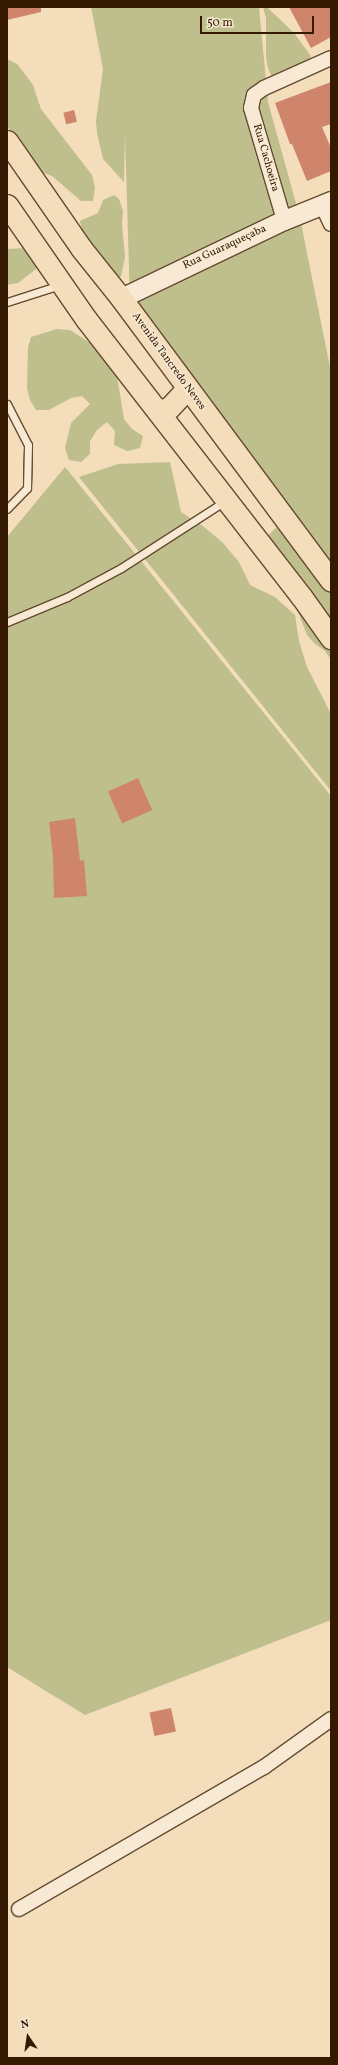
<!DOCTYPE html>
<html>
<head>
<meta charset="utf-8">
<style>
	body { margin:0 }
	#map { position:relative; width:338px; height:2065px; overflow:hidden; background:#f3ddbb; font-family:Vollkorn,serif }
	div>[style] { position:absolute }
	.green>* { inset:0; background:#bfbf8d }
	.building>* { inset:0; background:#cf856b; transform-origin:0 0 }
	.roads { filter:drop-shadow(1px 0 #644b30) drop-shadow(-1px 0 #644b30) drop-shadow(0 1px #644b30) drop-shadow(0 -1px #644b30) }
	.service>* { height:7px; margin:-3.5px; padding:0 3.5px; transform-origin:3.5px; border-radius:3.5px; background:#f7e9d3 }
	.minor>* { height:14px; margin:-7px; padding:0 7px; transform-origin:7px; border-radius:7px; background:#f7e9d3 }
	.secondary>* { height:19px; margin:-9.5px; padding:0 9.5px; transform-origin:9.5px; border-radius:9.5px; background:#f7e9d3 }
	.primary>* { height:21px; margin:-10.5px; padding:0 10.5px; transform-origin:10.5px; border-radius:10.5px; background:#f3ddbb }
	span { translate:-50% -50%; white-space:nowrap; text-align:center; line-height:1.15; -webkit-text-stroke:3px #f7e9d3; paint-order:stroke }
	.street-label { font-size:11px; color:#351a01 }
	.frame { position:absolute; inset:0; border:8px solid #351a01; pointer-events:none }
	.north { position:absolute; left:8px; top:2017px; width:40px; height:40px; -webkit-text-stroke:3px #f7e9d3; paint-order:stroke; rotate:347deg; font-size:11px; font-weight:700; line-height:16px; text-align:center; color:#351a01 }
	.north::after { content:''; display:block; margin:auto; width:14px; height:18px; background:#351a01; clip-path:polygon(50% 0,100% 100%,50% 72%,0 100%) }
	.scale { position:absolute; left:200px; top:16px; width:114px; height:18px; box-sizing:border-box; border:2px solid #351a01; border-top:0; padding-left:5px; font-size:12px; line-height:14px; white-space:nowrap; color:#351a01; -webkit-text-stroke:3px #f7e9d3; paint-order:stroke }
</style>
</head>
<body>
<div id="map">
	<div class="green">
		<div style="clip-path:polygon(91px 7px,259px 7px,268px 102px,300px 218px,331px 372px,331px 570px,130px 302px,125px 134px,124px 182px,103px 159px,97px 133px,96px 121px,103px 69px)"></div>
		<div style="clip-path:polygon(263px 7px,268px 8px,294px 33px,311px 56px,304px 67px,277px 79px,271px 75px,268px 68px,266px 57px,266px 18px)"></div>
		<div style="clip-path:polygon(7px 59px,17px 64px,25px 74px,33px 85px,41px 109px,92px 175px,95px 188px,93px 201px,81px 201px,52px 176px,41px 172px,30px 162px,27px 150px,20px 139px,7px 127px)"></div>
		<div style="clip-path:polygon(114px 195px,119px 199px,123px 211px,122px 224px,125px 257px,121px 276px,116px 280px,83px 233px,80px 221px,98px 213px,103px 200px)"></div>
		<div style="clip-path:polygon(26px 248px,40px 266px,18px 283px,7px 285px,7px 249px)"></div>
		<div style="clip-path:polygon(57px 329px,70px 330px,100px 349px,114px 370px,118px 382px,124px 419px,132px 429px,143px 436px,140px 448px,127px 451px,114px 445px,115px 431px,107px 422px,97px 430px,90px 441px,90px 454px,81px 462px,69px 460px,65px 448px,71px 423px,90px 404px,82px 396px,71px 398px,49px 410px,36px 410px,30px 400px,27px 388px,28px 348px,31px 337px)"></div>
		<div style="clip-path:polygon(170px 462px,181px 512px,203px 526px,223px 543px,239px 562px,250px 585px,275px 597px,295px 615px,299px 641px,307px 667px,331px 714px,331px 791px,79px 477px,118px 464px)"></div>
		<div style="clip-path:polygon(65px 467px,331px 796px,331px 1620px,85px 1715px,7px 1667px,7px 537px)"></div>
		<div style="clip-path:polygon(278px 526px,331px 591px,331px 660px,325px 651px,315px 644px,307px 635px,298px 612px,260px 543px)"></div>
	</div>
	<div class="building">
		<div style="clip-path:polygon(7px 7px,41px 7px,41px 12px,7px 20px)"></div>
		<div style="clip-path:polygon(289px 7px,331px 7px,331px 37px,311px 48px)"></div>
		<div style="clip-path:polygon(331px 82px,331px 124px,322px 127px,331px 148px,331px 171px,307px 181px,292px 144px,290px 144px,275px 103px)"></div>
		<div style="left:74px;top:110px;width:12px;height:11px;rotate:76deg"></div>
		<div style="left:138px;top:778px;width:35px;height:33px;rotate:66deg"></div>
		<div style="clip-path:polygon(75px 818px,80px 861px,84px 860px,87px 896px,54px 898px,53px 857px,49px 822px)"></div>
		<div style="left:171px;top:1708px;width:24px;height:22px;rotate:78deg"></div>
	</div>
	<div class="roads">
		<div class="service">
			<div style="left:7px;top:302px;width:56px;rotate:-17.8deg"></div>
			<div style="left:7px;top:404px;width:46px;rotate:62.9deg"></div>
			<div style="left:28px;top:445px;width:43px;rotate:91.3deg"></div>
			<div style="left:27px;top:488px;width:29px;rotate:134deg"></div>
			<div style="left:7px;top:622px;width:65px;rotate:-22.6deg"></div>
			<div style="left:67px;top:597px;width:61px;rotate:-28.2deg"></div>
			<div style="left:121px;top:568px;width:124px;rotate:-32.8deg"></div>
		</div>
		<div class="minor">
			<div style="left:322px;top:205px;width:21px;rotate:65deg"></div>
			<div style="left:284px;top:220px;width:117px;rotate:-106.4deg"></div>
			<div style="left:251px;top:108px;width:13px;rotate:-77deg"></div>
			<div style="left:254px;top:95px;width:12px;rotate:-35deg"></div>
			<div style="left:264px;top:88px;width:73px;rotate:-24.1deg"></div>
			<div style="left:19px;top:1909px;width:283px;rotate:-30.1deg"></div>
			<div style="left:264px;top:1767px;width:82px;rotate:-35.6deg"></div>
		</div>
		<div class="secondary">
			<div style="left:121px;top:298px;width:181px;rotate:-25.6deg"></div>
			<div style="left:284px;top:220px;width:51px;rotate:-22deg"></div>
		</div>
		<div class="primary">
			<div style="left:7px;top:141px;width:130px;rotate:55.3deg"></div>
			<div style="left:81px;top:248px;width:64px;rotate:51.3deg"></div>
			<div style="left:121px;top:298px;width:352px;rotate:53.4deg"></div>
			<div style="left:7px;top:205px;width:139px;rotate:55.3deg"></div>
			<div style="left:86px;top:319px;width:351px;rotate:52.2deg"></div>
			<div style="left:301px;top:596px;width:52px;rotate:54.5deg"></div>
			<div style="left:158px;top:411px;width:11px;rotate:-15deg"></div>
			<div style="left:169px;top:408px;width:26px;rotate:-47deg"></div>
		</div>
	</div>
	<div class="street-label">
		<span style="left:265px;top:158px;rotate:74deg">Rua Cachoeira</span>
		<span style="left:225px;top:248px;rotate:-25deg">Rua Guaraqueçaba</span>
		<span style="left:168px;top:362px;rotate:54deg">Avenida Tancredo Neves</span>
	</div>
	<div class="frame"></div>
	<div class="north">N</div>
	<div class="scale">50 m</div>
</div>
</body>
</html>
